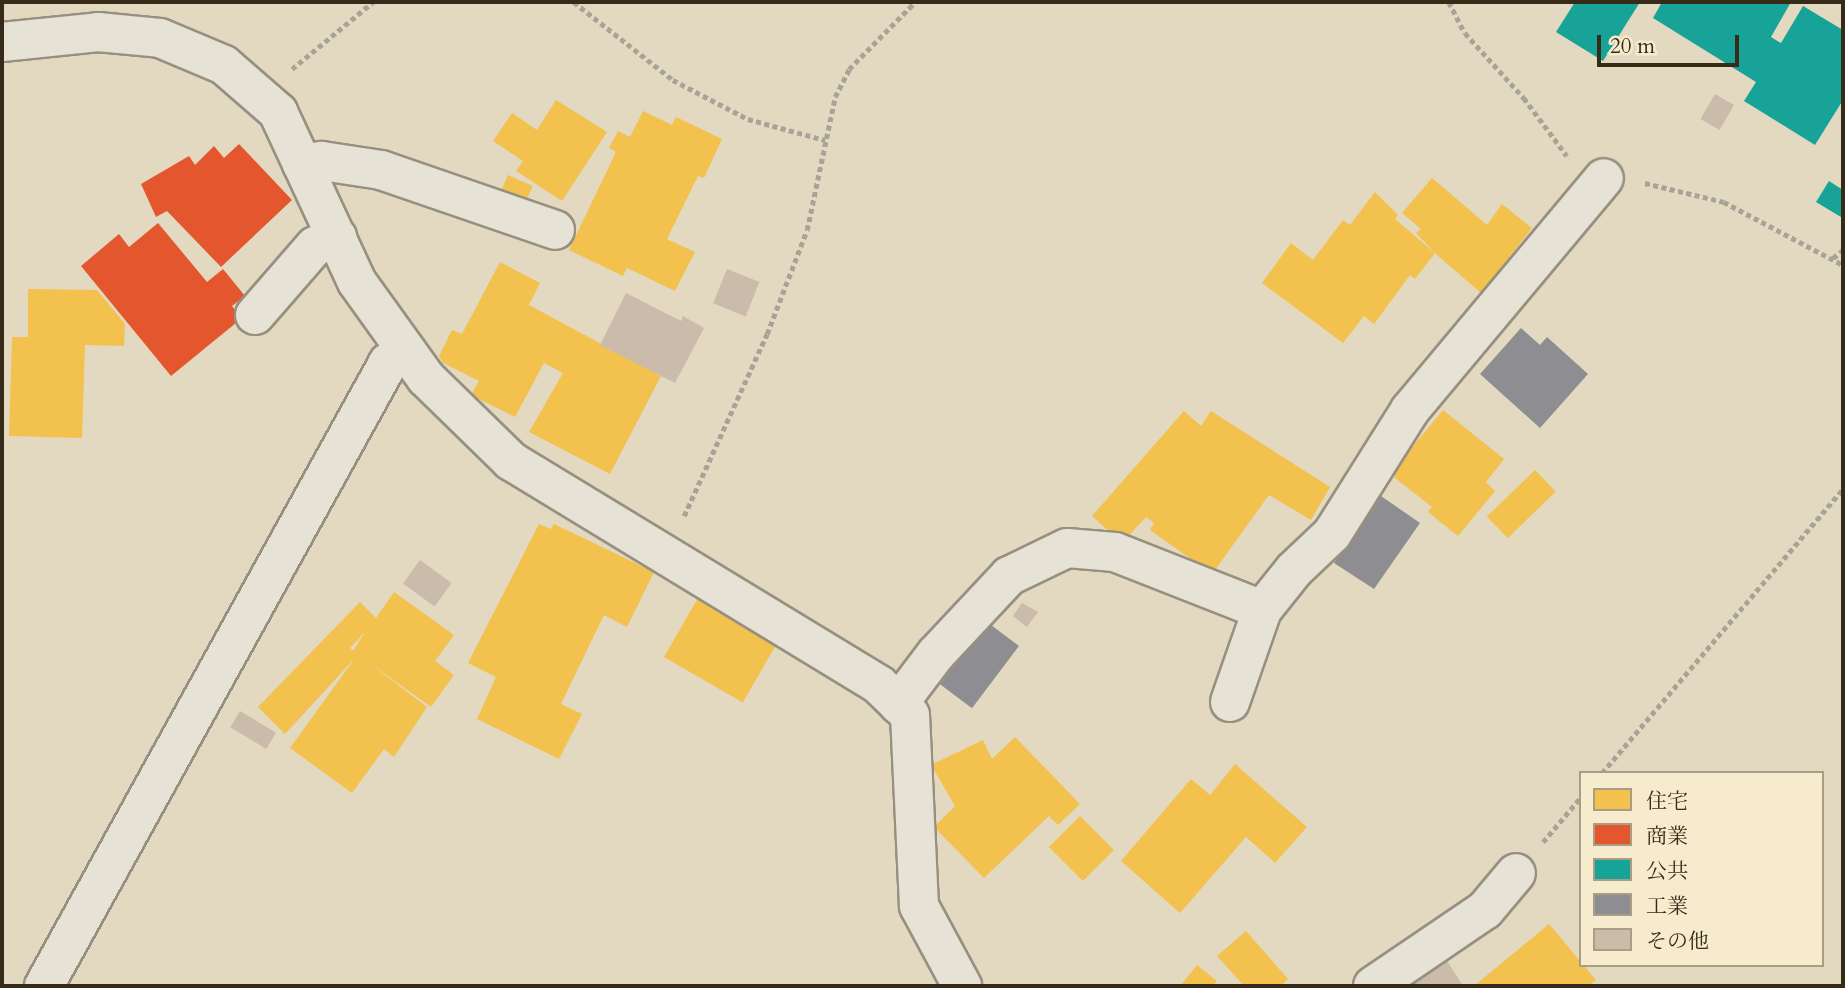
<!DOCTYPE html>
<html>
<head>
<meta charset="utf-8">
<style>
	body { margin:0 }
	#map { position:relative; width:1845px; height:988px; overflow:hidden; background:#e2d9c0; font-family:Cardo,"Noto Serif JP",serif }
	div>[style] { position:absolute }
	.homes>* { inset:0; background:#f2c14e; transform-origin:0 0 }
	.shops>* { inset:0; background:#e4572e }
	.public>* { inset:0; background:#17a398 }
	.industry>* { inset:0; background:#8d8d92; transform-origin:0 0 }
	.building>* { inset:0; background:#cabbaa; transform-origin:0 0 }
	.path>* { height:4.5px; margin-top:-2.25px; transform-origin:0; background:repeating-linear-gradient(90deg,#a7a397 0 5px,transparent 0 8.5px) }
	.roads { filter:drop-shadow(2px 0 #979080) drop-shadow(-2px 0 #979080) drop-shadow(0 2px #979080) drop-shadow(0 -2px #979080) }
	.minor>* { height:38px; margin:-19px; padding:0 19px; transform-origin:19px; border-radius:19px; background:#e7e2d6 }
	span { translate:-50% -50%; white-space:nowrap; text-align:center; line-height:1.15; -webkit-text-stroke:7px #f6ebcc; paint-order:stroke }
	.frame { position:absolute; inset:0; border:4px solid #362a19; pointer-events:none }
	.legend { position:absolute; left:1579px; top:771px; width:245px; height:196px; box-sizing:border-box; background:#f6ebcc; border:2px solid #a99e84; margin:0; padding:9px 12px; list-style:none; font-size:21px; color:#362a19 }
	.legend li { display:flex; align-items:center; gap:14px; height:35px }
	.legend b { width:35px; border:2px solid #a99e84 }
	.scale { position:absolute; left:1597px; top:35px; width:142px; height:32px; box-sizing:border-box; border:4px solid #362a19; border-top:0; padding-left:9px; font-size:21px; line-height:24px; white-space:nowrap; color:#362a19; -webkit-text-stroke:5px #f6ebcc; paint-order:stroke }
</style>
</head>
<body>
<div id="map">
	<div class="homes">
		<div style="clip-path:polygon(556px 100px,607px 132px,562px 201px,516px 171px,523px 161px,493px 141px,512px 113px,537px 130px)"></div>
		<div style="clip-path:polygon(643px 111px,672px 125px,676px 117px,722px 139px,704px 178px,698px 176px,667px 239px,695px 252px,675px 291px,627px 268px,623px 276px,569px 250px,616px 152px,609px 148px,618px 131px,630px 137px)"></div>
		<div style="left:508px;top:175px;width:27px;height:24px;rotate:24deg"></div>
		<div style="clip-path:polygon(1432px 178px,1487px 225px,1502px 204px,1532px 228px,1481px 293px,1436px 254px,1416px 233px,1421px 229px,1402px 213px)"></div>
		<div style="clip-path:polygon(1375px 192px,1398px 215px,1395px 219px,1435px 253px,1415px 279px,1410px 275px,1374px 324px,1364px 316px,1343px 343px,1262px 283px,1291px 243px,1313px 260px,1343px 220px,1350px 225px)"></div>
		<div style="clip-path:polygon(500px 262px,540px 283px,529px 305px,661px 376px,610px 474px,529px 432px,563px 373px,544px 363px,515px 417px,471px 395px,479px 381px,443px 363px,439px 356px,452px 330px,462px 334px)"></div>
		<div style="clip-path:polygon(28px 289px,97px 290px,125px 324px,124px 346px,85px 345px,82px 438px,9px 436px,12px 337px,28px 337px)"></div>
		<div style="clip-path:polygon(1443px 410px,1504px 459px,1486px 482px,1495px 491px,1458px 536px,1428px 512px,1432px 507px,1390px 474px)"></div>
		<div style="clip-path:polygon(1184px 411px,1201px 426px,1211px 411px,1330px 487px,1311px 520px,1269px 495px,1212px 574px,1150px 530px,1154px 523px,1146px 517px,1122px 543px,1092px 516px)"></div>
		<div style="left:1535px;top:470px;width:30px;height:67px;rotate:46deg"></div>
		<div style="clip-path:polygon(539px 524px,551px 529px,554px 524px,654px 572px,627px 627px,604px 615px,561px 704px,582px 714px,559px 759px,477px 719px,496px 677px,468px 663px)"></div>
		<div style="clip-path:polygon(394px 592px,454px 635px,435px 661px,454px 675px,431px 707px,353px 651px,365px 632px,350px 648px,427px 707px,394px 757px,384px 749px,352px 793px,290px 748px,355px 658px,285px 734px,258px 707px,360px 602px,376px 618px)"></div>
		<div style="left:698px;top:598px;width:91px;height:68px;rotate:30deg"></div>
		<div style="clip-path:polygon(1015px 737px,1080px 804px,1058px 825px,1049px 816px,984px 878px,934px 827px,955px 806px,931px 765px,983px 740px,992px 759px)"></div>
		<div style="clip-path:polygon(1235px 764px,1307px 827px,1275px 863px,1246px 837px,1180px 913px,1121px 861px,1191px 779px,1210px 795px)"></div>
		<div style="left:1080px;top:816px;width:48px;height:44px;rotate:45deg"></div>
		<div style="clip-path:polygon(1549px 924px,1596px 980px,1588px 986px,1474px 986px)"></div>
		<div style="clip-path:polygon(1246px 931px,1288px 979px,1281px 986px,1244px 986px,1217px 956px)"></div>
		<div style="clip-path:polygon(1197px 965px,1217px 981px,1213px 986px,1180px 986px)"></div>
	</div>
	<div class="shops">
		<div style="clip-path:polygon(239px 144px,292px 200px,221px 267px,167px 211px,156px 217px,141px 184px,189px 156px,195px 165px,214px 146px,224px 158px)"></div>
		<div style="clip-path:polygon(158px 223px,207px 282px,223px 269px,245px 296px,232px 306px,242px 318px,171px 376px,81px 266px,119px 234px,129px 247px)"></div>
	</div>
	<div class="public">
		<div style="clip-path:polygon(1575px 2px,1640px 2px,1603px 61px,1556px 32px)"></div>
		<div style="clip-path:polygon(1662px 2px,1791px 2px,1771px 37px,1781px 43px,1803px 6px,1843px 30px,1843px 100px,1815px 145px,1744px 101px,1756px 82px,1653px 18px)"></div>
		<div style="clip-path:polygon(1829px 181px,1843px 190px,1841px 217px,1816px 202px)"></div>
	</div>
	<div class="industry">
		<div style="clip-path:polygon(1521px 328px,1540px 345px,1547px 337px,1588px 374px,1540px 428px,1480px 374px)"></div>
		<div style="clip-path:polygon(1381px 496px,1420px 523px,1374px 589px,1334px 563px,1338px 557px,1334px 554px,1362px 514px,1366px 517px)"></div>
		<div style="left:987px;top:622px;width:40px;height:78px;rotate:37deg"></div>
	</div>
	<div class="building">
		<div style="left:1715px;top:94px;width:22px;height:29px;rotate:30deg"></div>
		<div style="left:727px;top:269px;width:35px;height:37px;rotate:22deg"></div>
		<div style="clip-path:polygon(626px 293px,681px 321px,683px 316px,704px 328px,675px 383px,600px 345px)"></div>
		<div style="left:420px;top:560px;width:39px;height:29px;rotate:36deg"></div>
		<div style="clip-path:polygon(1022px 603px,1038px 612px,1027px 627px,1013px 616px)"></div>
		<div style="left:240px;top:711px;width:42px;height:19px;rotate:31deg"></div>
		<div style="clip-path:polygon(1444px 956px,1463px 986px,1397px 986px)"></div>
	</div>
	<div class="path">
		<div style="left:574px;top:2px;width:126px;rotate:38.2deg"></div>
		<div style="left:673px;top:80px;width:85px;rotate:27.5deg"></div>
		<div style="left:748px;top:119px;width:80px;rotate:15.3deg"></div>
		<div style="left:1449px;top:2px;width:35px;rotate:63deg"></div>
		<div style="left:1465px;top:33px;width:88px;rotate:47.8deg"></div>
		<div style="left:1524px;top:98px;width:72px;rotate:53.4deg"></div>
		<div style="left:292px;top:69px;width:105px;rotate:-39.6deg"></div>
		<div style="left:1645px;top:183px;width:81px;rotate:13.5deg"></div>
		<div style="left:1724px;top:202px;width:135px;rotate:27.9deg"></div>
		<div style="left:1833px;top:258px;width:13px;rotate:-39deg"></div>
		<div style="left:684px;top:516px;width:200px;rotate:-65.5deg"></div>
		<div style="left:767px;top:334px;width:111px;rotate:-69deg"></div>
		<div style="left:807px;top:230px;width:136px;rotate:-78.1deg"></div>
		<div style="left:835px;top:97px;width:31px;rotate:-63deg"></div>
		<div style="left:849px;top:69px;width:94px;rotate:-45.4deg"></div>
		<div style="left:1602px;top:773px;width:372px;rotate:-49.7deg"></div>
		<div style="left:1543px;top:842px;width:59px;rotate:-49.8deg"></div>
	</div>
	<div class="roads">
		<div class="minor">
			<div style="left:2px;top:42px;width:97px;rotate:-5.9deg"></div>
			<div style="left:98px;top:32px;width:62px;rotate:5.5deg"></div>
			<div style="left:160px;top:38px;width:69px;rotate:22.9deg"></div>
			<div style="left:224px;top:65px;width:72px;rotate:41deg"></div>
			<div style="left:278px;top:112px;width:187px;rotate:65.1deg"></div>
			<div style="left:357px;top:282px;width:118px;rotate:54.3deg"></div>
			<div style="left:426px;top:378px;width:119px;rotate:44.3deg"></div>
			<div style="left:511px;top:461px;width:431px;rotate:31.3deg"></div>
			<div style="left:879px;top:685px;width:43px;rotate:44.1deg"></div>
			<div style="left:910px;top:715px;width:191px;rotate:87.3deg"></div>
			<div style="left:919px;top:906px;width:91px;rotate:61.7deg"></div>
			<div style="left:302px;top:164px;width:20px;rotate:-9deg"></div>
			<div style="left:322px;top:161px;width:60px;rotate:8.7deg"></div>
			<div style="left:381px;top:170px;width:184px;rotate:19deg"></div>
			<div style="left:255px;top:315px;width:91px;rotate:-49deg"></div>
			<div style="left:315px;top:246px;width:24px;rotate:-22deg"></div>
			<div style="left:1230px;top:702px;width:97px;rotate:-70.8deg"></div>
			<div style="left:1262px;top:610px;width:51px;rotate:-51.3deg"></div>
			<div style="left:1294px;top:570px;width:52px;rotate:-43.5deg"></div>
			<div style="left:1332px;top:534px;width:146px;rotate:-57.8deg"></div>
			<div style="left:1410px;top:410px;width:302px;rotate:-50.1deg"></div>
			<div style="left:898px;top:704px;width:63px;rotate:-52.8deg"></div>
			<div style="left:936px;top:654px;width:107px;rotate:-46.9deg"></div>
			<div style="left:1009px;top:576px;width:64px;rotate:-25.8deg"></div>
			<div style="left:1067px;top:548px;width:48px;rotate:4.8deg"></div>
			<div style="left:1115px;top:552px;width:158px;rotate:21.5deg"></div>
			<div style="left:44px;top:986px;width:712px;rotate:-61.09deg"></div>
			<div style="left:388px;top:363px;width:22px;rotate:-27deg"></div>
			<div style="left:1373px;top:986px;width:135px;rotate:-34.2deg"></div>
			<div style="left:1485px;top:910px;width:48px;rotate:-50deg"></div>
		</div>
	</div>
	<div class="frame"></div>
	<ul class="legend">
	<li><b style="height:19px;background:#f2c14e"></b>住宅</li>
	<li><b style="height:19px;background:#e4572e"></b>商業</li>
	<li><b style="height:19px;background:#17a398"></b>公共</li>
	<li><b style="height:19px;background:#8d8d92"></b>工業</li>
	<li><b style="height:19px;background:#cabbaa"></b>その他</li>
	</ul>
	<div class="scale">20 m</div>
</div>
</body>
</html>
